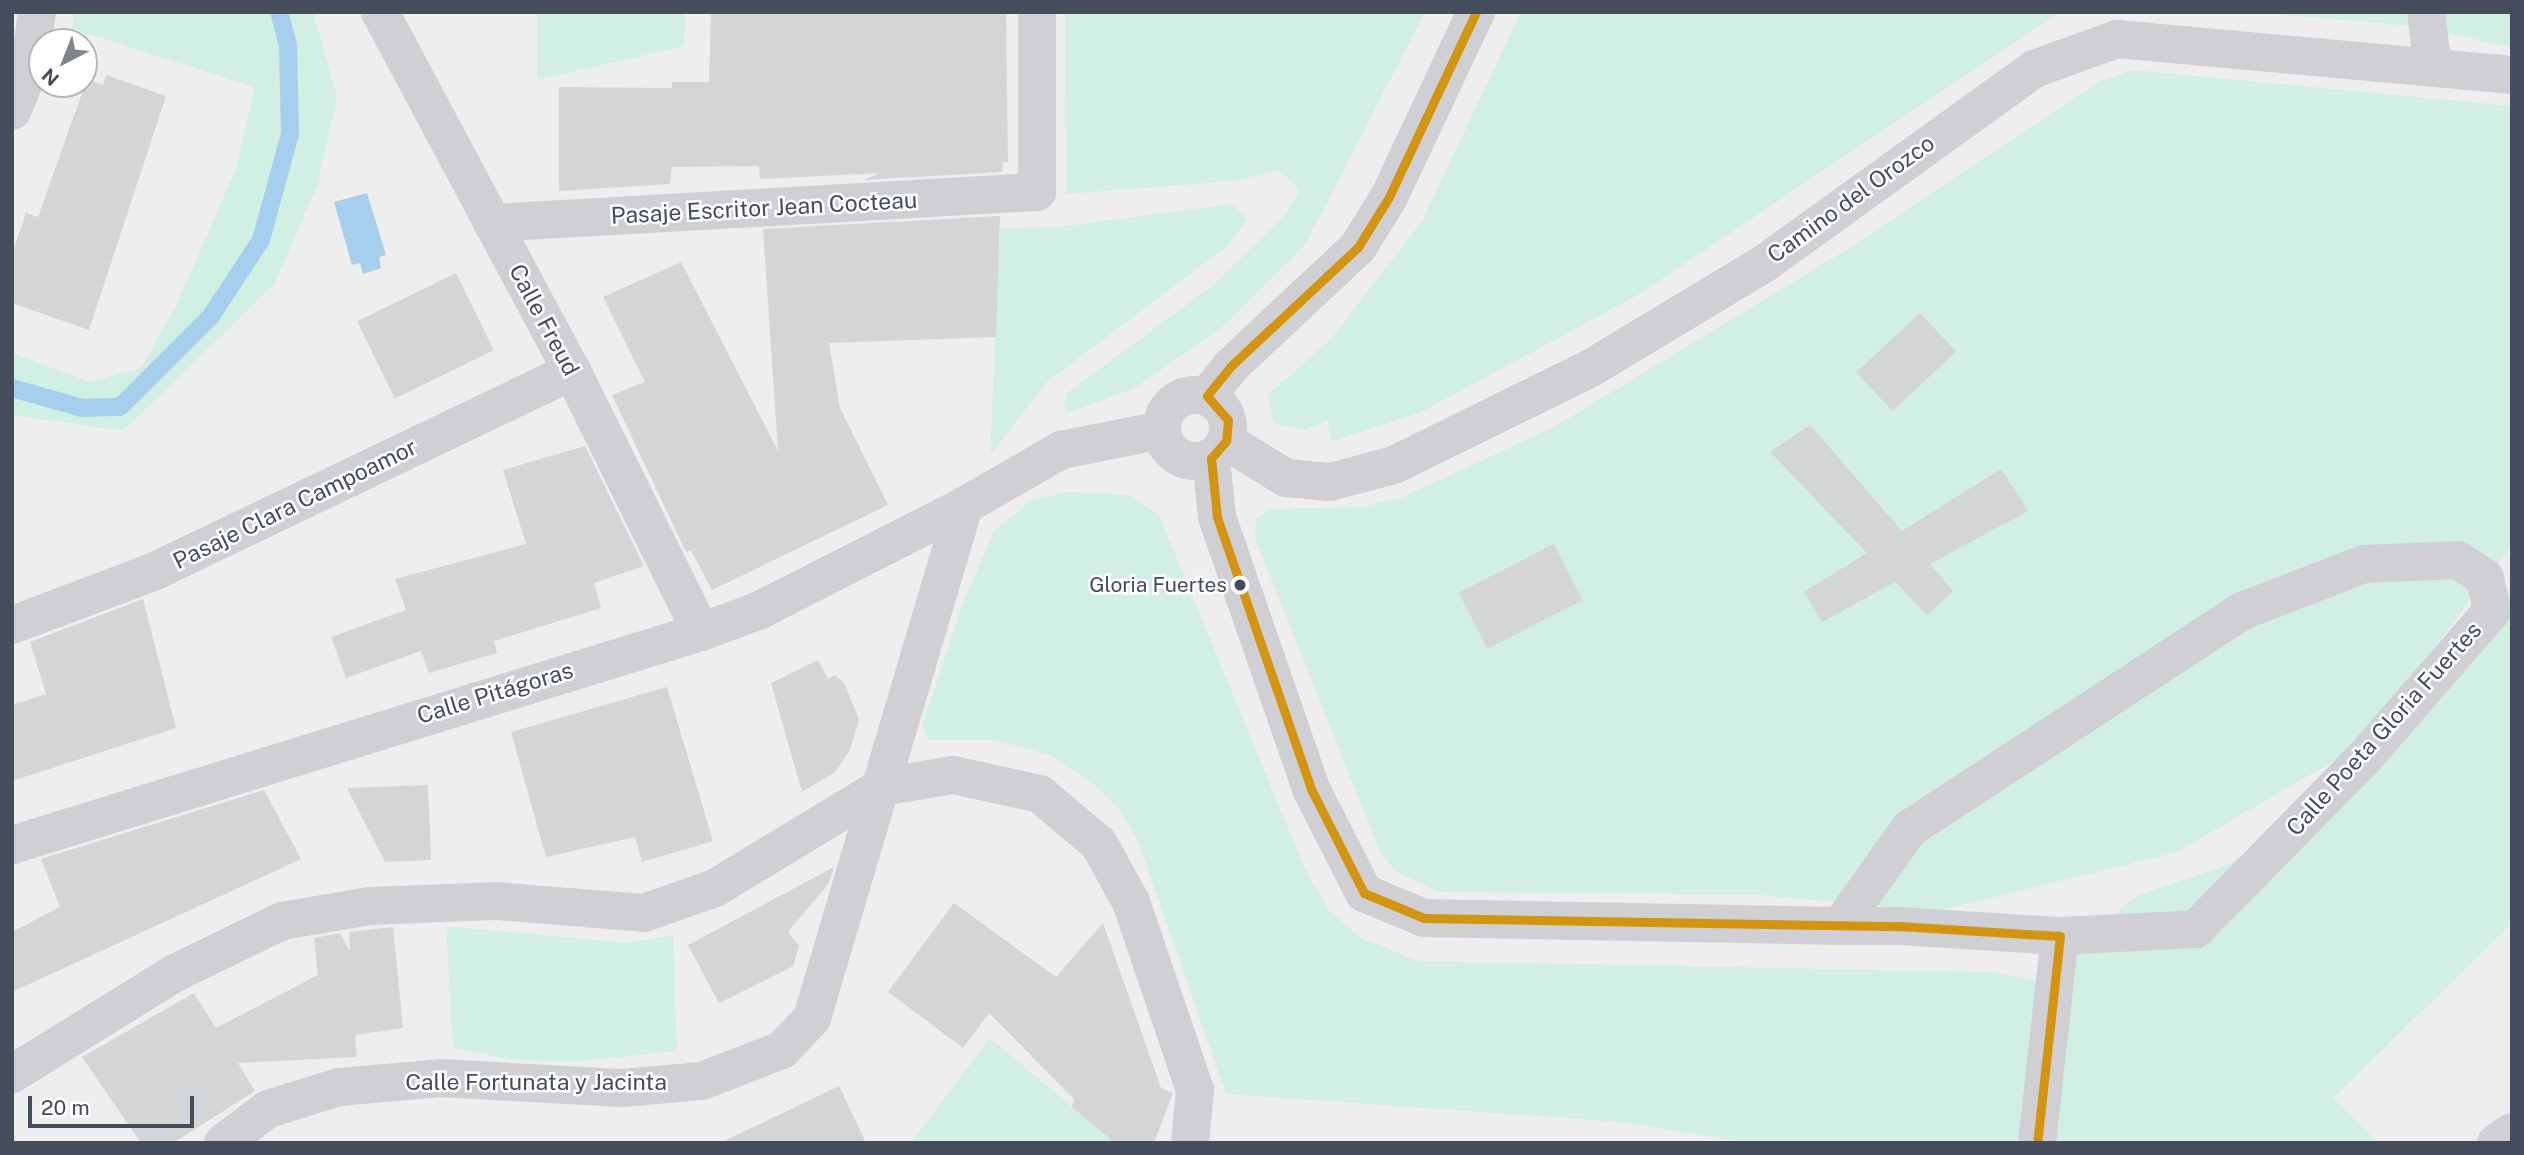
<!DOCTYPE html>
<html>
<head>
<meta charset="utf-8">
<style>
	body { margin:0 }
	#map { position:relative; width:2524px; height:1155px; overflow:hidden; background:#efeeee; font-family:"Public Sans",sans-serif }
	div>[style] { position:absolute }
	.green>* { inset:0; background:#d2efe3 }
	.water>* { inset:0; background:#a6cfee }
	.stream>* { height:18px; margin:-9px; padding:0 9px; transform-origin:9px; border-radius:9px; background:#a6cfee }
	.building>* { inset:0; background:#d4d5d7; transform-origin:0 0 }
	.minor>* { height:38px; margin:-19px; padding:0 19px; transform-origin:19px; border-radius:19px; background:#d0d0d4 }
	.minor>.ring { margin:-19px; padding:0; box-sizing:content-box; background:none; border:38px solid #d0d0d4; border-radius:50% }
	.bus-1>* { height:9px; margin:-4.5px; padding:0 4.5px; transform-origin:4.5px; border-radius:4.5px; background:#d39412 }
	.dots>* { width:19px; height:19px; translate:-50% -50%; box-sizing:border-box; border:4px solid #fff; border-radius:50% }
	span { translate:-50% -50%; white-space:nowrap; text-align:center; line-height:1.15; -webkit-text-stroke:5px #fff; paint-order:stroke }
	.bus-label { font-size:21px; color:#454c5b }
	.right { translate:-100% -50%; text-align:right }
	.street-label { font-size:23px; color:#454c5b }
	.frame { position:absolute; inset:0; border:14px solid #454c5b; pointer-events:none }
	.north { position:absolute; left:28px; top:28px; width:70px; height:70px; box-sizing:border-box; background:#fff; border:2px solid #b5b7bd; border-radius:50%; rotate:222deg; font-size:19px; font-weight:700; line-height:28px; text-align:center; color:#454c5b }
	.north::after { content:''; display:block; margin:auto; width:24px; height:32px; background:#80858e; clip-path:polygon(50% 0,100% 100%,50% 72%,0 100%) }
	.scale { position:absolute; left:28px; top:1096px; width:166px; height:32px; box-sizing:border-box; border:4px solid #454c5b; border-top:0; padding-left:9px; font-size:21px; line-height:24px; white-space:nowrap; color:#454c5b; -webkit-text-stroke:5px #fff; paint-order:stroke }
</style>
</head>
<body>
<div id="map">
	<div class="green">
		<div style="clip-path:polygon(74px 12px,313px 12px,337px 96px,317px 186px,274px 285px,123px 431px,12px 415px,12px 353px,90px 382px,141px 368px,175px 308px,235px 171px,255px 87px,72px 29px)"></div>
		<div style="clip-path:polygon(537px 12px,685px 12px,684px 46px,537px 80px)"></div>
		<div style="clip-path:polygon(1065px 12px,1425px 12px,1304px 247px,1226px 324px,1135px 388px,1065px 414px,1066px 394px,1213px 285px,1285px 215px,1300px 190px,1279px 170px,1235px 181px,1066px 194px)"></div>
		<div style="clip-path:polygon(1521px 12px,2060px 12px,1638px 295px,1421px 412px,1332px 441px,1328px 420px,1305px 430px,1274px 423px,1267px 395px,1331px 339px,1422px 221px)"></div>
		<div style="clip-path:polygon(2250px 12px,2512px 12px,2512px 48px,2424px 27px)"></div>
		<div style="clip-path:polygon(2133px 70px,2512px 106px,2512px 545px,2358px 747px,2177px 852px,1937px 911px,1760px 895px,1440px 892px,1397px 872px,1381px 854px,1350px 777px,1255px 538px,1256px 519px,1271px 509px,1362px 507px,1403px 497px,1554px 427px,1856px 244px,2099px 82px)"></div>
		<div style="clip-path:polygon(1232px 204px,1247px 220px,1227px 246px,1047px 382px,990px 455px,1000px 228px,1058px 227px)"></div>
		<div style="clip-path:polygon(1068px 492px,1128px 495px,1159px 515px,1305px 869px,1330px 912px,1363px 939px,1419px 961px,1993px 972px,2041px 982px,2134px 897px,2228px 865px,2340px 795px,2418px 716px,2512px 585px,2512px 923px,2333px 1098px,2378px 1143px,1748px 1143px,1621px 1122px,1226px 1094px,1137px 838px,1118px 807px,1089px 780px,1049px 755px,995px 740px,929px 740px,922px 725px,963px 603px,994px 531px,1030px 501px)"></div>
		<div style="clip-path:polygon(446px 926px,628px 943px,673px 935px,677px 1051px,569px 1062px,509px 1059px,453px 1048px)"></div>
		<div style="clip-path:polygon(990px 1038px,1115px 1143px,911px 1143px)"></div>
	</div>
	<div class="water">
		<div style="clip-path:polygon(367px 193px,386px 255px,379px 257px,381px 268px,363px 274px,360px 263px,352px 265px,334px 202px)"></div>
	</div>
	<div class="stream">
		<div style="left:12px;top:388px;width:73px;rotate:15.9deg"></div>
		<div style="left:82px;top:408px;width:38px;rotate:-2deg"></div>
		<div style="left:120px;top:407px;width:129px;rotate:-45deg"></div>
		<div style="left:211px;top:316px;width:91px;rotate:-56.7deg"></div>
		<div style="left:261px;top:240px;width:110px;rotate:-74.7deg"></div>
		<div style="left:290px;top:134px;width:89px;rotate:-91.3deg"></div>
		<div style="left:288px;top:45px;width:34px;rotate:-105deg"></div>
	</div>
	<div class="building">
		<div style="clip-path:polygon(711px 12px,1006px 12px,1008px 162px,1003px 162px,1002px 172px,864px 180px,880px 173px,760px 179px,759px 166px,672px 167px,670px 184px,559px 191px,559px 87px,672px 88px,672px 82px,709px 82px)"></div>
		<div style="clip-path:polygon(106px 75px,166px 96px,89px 330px,12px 303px,12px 254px,26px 213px,38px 217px,87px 79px,103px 85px)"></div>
		<div style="clip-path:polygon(1000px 216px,996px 337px,829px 343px,840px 408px,888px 505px,712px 590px,691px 550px,686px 552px,612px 395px,645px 382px,603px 297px,681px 262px,778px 451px,763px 229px)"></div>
		<div style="left:456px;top:273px;width:86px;height:110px;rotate:64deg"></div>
		<div style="left:1920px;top:313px;width:53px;height:87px;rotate:47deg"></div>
		<div style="clip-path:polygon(1810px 425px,1902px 531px,2001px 469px,2028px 511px,1930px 564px,1953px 591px,1927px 615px,1895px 582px,1822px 622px,1804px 592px,1867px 553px,1770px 452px)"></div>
		<div style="clip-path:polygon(585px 446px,644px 566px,594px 583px,601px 608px,494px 641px,497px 653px,429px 673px,421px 651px,346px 678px,331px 637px,406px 610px,395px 579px,526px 544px,503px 470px)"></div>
		<div style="left:1554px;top:544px;width:63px;height:107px;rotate:63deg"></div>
		<div style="clip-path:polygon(143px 599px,176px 728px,12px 781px,12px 705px,46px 694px,30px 642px)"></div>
		<div style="clip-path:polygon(818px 660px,828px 679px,835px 675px,844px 683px,859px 719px,850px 750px,835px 772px,802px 792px,771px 683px)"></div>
		<div style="clip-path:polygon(667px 687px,713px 841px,642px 862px,635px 837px,546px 857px,511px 732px)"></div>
		<div style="clip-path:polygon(428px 785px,431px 860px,385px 862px,347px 788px)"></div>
		<div style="clip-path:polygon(264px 790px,301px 859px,12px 992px,12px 932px,60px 907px,41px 859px)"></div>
		<div style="clip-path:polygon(834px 867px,829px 883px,788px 932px,799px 946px,793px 966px,719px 1003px,688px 945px)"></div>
		<div style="clip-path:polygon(954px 903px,1056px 977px,1103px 923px,1161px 1088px,1173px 1093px,1154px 1143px,1115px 1143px,1072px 1107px,1074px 1099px,989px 1013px,963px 1048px,888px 992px)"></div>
		<div style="clip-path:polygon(393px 927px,403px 1028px,355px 1035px,357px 1057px,238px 1063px,255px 1091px,173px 1143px,141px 1143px,82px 1057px,194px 993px,216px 1028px,318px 975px,314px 938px,340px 933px,350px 952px,349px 932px)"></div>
		<div style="clip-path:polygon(839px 1086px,866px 1143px,720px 1143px)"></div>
	</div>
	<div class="minor">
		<div style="left:380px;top:12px;width:407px;rotate:61.9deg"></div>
		<div style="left:572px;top:371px;width:291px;rotate:63.7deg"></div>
		<div style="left:2426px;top:12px;width:56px;rotate:82.9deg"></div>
		<div style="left:12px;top:111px;width:43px;rotate:-67deg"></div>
		<div style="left:29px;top:71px;width:60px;rotate:-82.3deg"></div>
		<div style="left:492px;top:223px;width:546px;rotate:-3.26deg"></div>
		<div style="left:1037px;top:192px;width:180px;rotate:-90deg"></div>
		<div class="ring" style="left:1162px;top:395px;width:28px;height:28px"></div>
		<div style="left:1207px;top:396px;width:38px;rotate:-51deg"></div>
		<div style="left:1231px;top:366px;width:174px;rotate:-43.1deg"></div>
		<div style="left:1358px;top:247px;width:59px;rotate:-58.2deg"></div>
		<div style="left:1389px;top:197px;width:204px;rotate:-64.8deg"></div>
		<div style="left:1226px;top:441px;width:70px;rotate:31.7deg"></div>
		<div style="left:1286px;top:478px;width:44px;rotate:5.2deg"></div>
		<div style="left:1330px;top:482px;width:66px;rotate:-14.9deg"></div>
		<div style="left:1394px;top:465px;width:220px;rotate:-26.2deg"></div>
		<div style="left:1591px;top:368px;width:203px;rotate:-31.1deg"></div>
		<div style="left:1765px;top:263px;width:332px;rotate:-35.8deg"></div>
		<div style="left:2034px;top:69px;width:88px;rotate:-19.9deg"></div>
		<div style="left:2117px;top:39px;width:397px;rotate:5.2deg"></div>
		<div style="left:1211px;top:458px;width:59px;rotate:84.2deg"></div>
		<div style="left:1217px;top:517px;width:288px;rotate:70.9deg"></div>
		<div style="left:1311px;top:789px;width:117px;rotate:63deg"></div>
		<div style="left:1364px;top:893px;width:65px;rotate:22.6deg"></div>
		<div style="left:1424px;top:918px;width:416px;rotate:1.1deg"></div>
		<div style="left:1840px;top:926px;width:59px"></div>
		<div style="left:1899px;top:926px;width:161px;rotate:3.6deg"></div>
		<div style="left:2060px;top:936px;width:136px;rotate:-2.9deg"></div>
		<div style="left:2196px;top:929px;width:241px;rotate:-45.5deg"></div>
		<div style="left:2365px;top:757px;width:194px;rotate:-49deg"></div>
		<div style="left:2492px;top:611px;width:34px;rotate:-102deg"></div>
		<div style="left:2485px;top:578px;width:32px;rotate:-146deg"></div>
		<div style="left:2458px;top:560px;width:94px;rotate:177.6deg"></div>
		<div style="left:2364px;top:564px;width:131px;rotate:158.9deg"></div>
		<div style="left:2242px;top:611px;width:397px;rotate:146.8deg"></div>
		<div style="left:1910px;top:828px;width:120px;rotate:125.5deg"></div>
		<div style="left:12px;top:625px;width:151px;rotate:-20.6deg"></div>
		<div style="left:153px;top:572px;width:465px;rotate:-25.6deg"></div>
		<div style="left:12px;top:845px;width:721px;rotate:-17.18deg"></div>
		<div style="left:701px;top:632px;width:61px;rotate:-20.2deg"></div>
		<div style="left:758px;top:611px;width:231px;rotate:-27deg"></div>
		<div style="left:964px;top:506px;width:112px;rotate:-30deg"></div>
		<div style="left:1061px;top:450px;width:103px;rotate:-11.2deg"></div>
		<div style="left:12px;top:1074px;width:192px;rotate:-31.8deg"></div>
		<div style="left:175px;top:973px;width:119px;rotate:-25.9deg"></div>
		<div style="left:282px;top:921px;width:89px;rotate:-9.7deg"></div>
		<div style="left:370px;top:906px;width:126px;rotate:-2.3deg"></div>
		<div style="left:496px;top:901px;width:148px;rotate:4.6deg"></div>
		<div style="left:644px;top:913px;width:75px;rotate:-19.4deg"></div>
		<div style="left:715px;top:888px;width:195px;rotate:-31.2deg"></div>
		<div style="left:882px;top:787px;width:72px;rotate:-9.6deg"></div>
		<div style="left:953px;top:775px;width:89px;rotate:12.3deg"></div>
		<div style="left:1040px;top:794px;width:77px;rotate:40.3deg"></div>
		<div style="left:1099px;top:844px;width:66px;rotate:61.1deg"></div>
		<div style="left:1131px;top:902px;width:199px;rotate:71.2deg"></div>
		<div style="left:1195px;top:1090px;width:53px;rotate:95.4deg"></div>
		<div style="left:223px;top:1143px;width:56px;rotate:-37.1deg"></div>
		<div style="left:268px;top:1109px;width:74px;rotate:-17.2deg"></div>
		<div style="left:339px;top:1087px;width:102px;rotate:-5deg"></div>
		<div style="left:441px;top:1078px;width:181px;rotate:3.2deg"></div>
		<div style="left:622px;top:1088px;width:80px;rotate:-5deg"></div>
		<div style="left:702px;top:1081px;width:86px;rotate:-21.2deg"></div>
		<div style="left:782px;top:1050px;width:44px;rotate:-46.8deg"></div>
		<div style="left:812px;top:1018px;width:534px;rotate:-73.47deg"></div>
		<div style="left:2037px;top:1143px;width:208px;rotate:-83.7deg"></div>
		<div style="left:2496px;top:1143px;width:19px;rotate:-35deg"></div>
	</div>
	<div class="bus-1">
		<div style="left:1476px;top:12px;width:204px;rotate:115.2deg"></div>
		<div style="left:1389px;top:197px;width:59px;rotate:121.8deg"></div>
		<div style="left:1358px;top:247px;width:174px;rotate:136.9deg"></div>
		<div style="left:1231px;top:366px;width:38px;rotate:129deg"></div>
		<div style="left:1207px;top:396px;width:32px;rotate:49deg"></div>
		<div style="left:1228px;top:420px;width:21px;rotate:95deg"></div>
		<div style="left:1226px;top:441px;width:23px;rotate:131deg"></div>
		<div style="left:1211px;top:458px;width:59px;rotate:84.2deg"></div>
		<div style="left:1217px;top:517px;width:288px;rotate:70.9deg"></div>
		<div style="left:1311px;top:789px;width:117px;rotate:63deg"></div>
		<div style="left:1364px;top:893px;width:65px;rotate:22.6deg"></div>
		<div style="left:1424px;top:918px;width:475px;rotate:1deg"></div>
		<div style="left:1899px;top:926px;width:161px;rotate:3.6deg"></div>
		<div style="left:2060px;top:936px;width:208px;rotate:96.3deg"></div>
	</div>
	<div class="dots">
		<div style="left:1240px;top:585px;background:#454c5b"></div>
	</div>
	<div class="bus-label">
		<span class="right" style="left:1227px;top:585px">Gloria Fuertes</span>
	</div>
	<div class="street-label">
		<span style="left:1851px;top:199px;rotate:-36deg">Camino del Orozco</span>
		<span style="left:764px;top:208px;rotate:-3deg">Pasaje Escritor Jean Cocteau</span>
		<span style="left:544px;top:320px;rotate:62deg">Calle Freud</span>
		<span style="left:295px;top:504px;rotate:-26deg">Pasaje Clara Campoamor</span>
		<span style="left:495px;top:693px;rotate:-17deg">Calle Pitágoras</span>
		<span style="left:2384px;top:729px;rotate:-48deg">Calle Poeta Gloria Fuertes</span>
		<span style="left:536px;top:1082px">Calle Fortunata y Jacinta</span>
	</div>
	<div class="frame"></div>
	<div class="north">N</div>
	<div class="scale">20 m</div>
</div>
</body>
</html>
